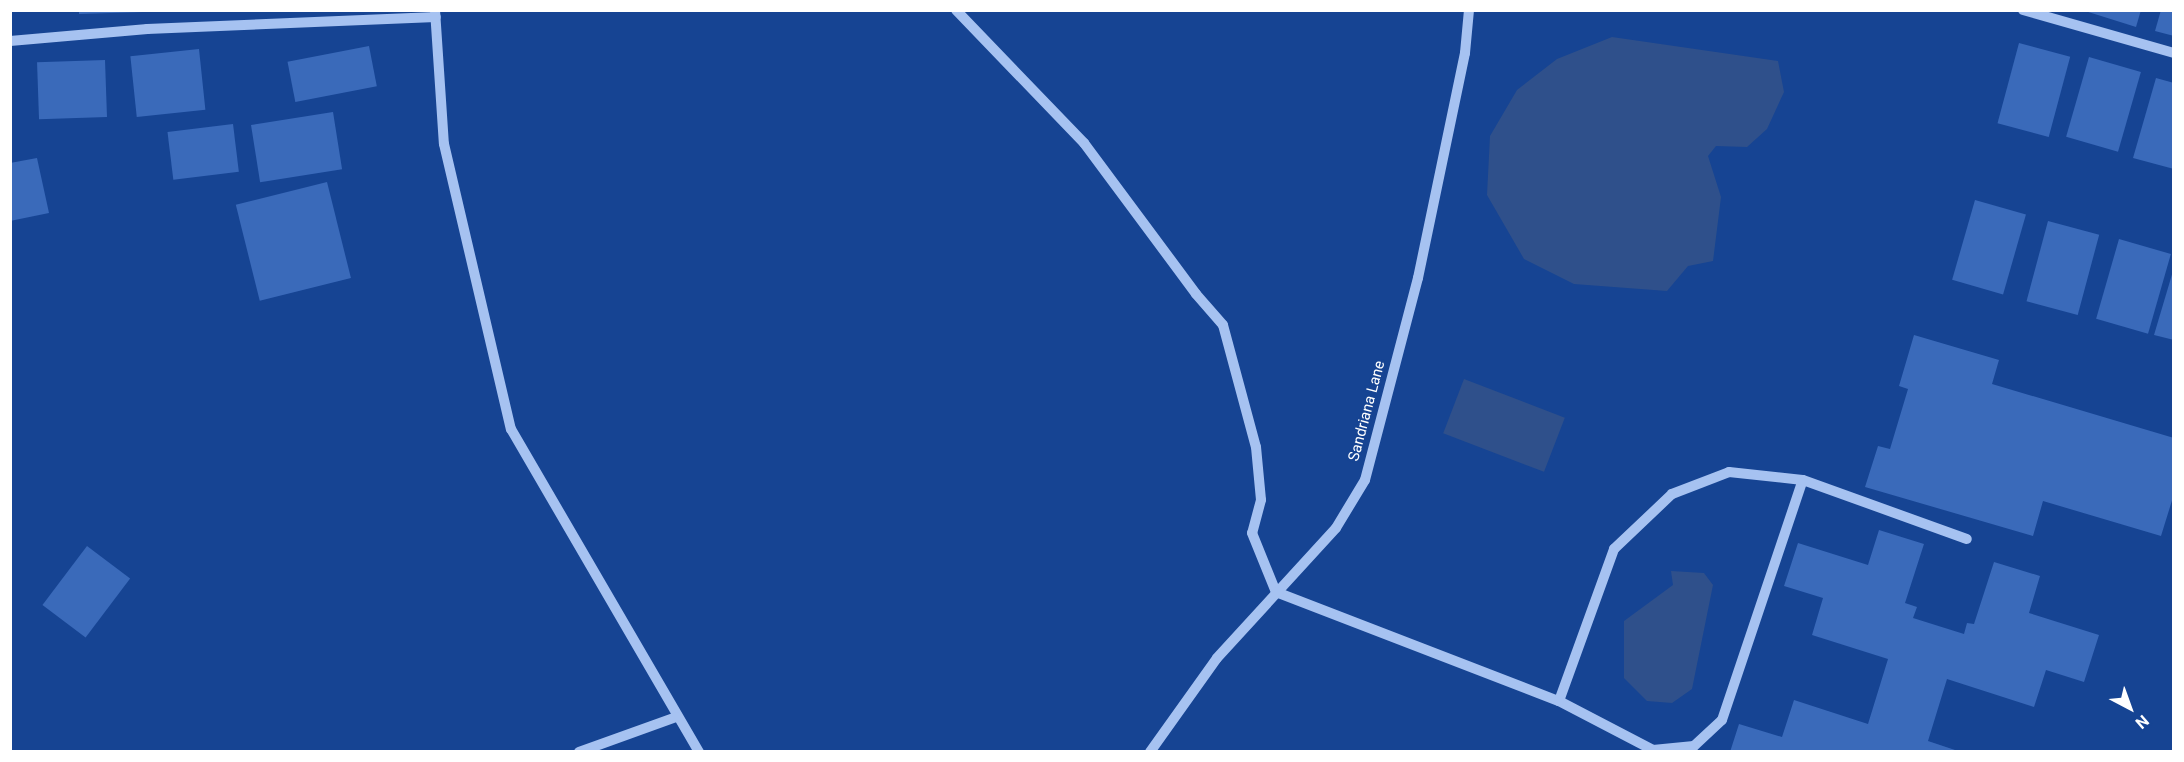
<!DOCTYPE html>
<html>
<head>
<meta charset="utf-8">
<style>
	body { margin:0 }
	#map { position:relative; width:2184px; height:762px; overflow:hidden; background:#164493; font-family:Roboto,sans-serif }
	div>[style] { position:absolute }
	.water>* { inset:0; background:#2f508b; transform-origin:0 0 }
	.building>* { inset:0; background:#3a6aba; transform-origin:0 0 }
	.minor>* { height:10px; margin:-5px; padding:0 5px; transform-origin:5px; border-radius:5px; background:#a6c2f1 }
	span { translate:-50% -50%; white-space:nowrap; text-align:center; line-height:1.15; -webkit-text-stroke:4.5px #164493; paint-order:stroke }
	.street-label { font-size:15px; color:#fff }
	.frame { position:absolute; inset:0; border:12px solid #fff; pointer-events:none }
	.north { position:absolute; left:2100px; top:678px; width:60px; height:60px; -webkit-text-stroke:4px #164493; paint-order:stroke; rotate:139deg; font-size:16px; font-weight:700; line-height:24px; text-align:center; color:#fff }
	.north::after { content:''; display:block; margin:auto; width:21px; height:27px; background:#fff; clip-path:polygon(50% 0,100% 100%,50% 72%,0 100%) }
</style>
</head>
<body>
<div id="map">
	<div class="water">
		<div style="clip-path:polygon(1612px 37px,1778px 61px,1784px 92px,1767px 129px,1747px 147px,1716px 146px,1708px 156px,1721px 197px,1713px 261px,1688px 266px,1667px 291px,1574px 284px,1524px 259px,1487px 195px,1490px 136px,1517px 90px,1557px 59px)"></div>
		<div style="left:1464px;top:379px;width:108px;height:58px;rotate:21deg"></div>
		<div style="clip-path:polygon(1671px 571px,1704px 573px,1713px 585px,1692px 689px,1672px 703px,1647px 701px,1624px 678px,1624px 621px,1673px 585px)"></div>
	</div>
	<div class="building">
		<div style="clip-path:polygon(79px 10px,143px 10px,143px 12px,79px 14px)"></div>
		<div style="clip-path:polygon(2082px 10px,2141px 10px,2136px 27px)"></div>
		<div style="clip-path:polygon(2161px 10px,2174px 10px,2174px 36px,2155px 31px)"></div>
		<div style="left:2019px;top:43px;width:53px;height:83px;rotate:15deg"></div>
		<div style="left:369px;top:46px;width:41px;height:83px;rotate:79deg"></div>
		<div style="left:199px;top:49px;width:61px;height:69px;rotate:84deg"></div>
		<div style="left:2089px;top:57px;width:54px;height:83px;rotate:16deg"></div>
		<div style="left:105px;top:60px;width:57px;height:68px;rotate:88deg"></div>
		<div style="clip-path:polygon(2156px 78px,2174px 83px,2174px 169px,2133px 158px)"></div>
		<div style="left:333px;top:112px;width:58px;height:83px;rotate:81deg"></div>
		<div style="left:233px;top:124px;width:48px;height:66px;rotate:83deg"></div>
		<div style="clip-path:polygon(37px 158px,49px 213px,10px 221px,10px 163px)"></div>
		<div style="left:327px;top:182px;width:99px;height:94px;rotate:76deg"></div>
		<div style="left:1975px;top:200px;width:53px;height:83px;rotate:16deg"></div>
		<div style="left:2048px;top:221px;width:53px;height:83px;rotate:15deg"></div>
		<div style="left:2119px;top:239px;width:54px;height:83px;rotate:16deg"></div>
		<div style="clip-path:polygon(2173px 271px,2174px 271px,2174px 340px,2154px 335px)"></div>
		<div style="clip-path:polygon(1914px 335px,1999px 360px,1992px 384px,2174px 438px,2174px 494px,2161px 536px,2043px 501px,2033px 536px,1865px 487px,1878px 446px,1890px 449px,1908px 389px,1899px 386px)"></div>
		<div style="clip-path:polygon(1879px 530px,1924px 544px,1905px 603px,1917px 607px,1913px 618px,1964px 634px,1967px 623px,1974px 624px,1994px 562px,2040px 576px,2029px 613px,2099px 635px,2084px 682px,2046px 670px,2034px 707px,1947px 679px,1928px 741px,1961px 752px,1730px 752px,1739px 724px,1782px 737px,1794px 700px,1868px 724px,1888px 659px,1812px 635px,1823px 598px,1784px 586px,1798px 543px,1868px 565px)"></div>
		<div style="left:87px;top:546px;width:54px;height:74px;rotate:37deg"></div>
	</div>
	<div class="minor">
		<div style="left:435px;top:10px;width:134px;rotate:86.2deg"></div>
		<div style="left:444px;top:144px;width:293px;rotate:76.8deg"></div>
		<div style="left:511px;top:429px;width:374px;rotate:59.8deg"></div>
		<div style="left:956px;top:10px;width:185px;rotate:46.1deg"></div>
		<div style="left:1084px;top:143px;width:188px;rotate:53.4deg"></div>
		<div style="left:1196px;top:294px;width:41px;rotate:48.9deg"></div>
		<div style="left:1223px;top:325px;width:126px;rotate:74.9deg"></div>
		<div style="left:1256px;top:447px;width:53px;rotate:84.6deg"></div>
		<div style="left:1261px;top:500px;width:34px;rotate:105deg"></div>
		<div style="left:1252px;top:533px;width:64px;rotate:67.9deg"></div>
		<div style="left:1276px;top:592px;width:303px;rotate:21.1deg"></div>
		<div style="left:1559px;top:701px;width:106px;rotate:27.5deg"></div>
		<div style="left:1653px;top:750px;width:41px;rotate:-5.6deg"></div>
		<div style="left:1694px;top:746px;width:38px;rotate:-43deg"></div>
		<div style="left:1722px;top:720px;width:253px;rotate:-71.4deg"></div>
		<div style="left:2023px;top:10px;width:157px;rotate:15.9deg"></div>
		<div style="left:10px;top:41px;width:138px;rotate:-5deg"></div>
		<div style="left:147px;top:29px;width:289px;rotate:-2.4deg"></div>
		<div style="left:1559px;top:701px;width:162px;rotate:-70.1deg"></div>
		<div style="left:1614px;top:549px;width:80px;rotate:-43.5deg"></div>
		<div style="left:1672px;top:494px;width:61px;rotate:-21.1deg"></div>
		<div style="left:1729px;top:472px;width:74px;rotate:6.2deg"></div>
		<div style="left:1803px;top:480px;width:174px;rotate:19.8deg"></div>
		<div style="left:579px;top:752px;width:103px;rotate:-19.8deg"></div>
		<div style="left:1150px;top:752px;width:115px;rotate:-54.5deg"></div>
		<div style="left:1217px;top:658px;width:176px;rotate:-47.5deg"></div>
		<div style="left:1336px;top:528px;width:56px;rotate:-58.9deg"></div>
		<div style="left:1365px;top:480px;width:209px;rotate:-75.3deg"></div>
		<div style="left:1418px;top:278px;width:230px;rotate:-78.2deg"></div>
		<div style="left:1465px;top:53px;width:43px;rotate:-84.7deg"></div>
	</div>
	<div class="street-label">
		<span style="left:1367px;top:411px;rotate:-75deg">Sandriana Lane</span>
	</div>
	<div class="frame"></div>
	<div class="north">N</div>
</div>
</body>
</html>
